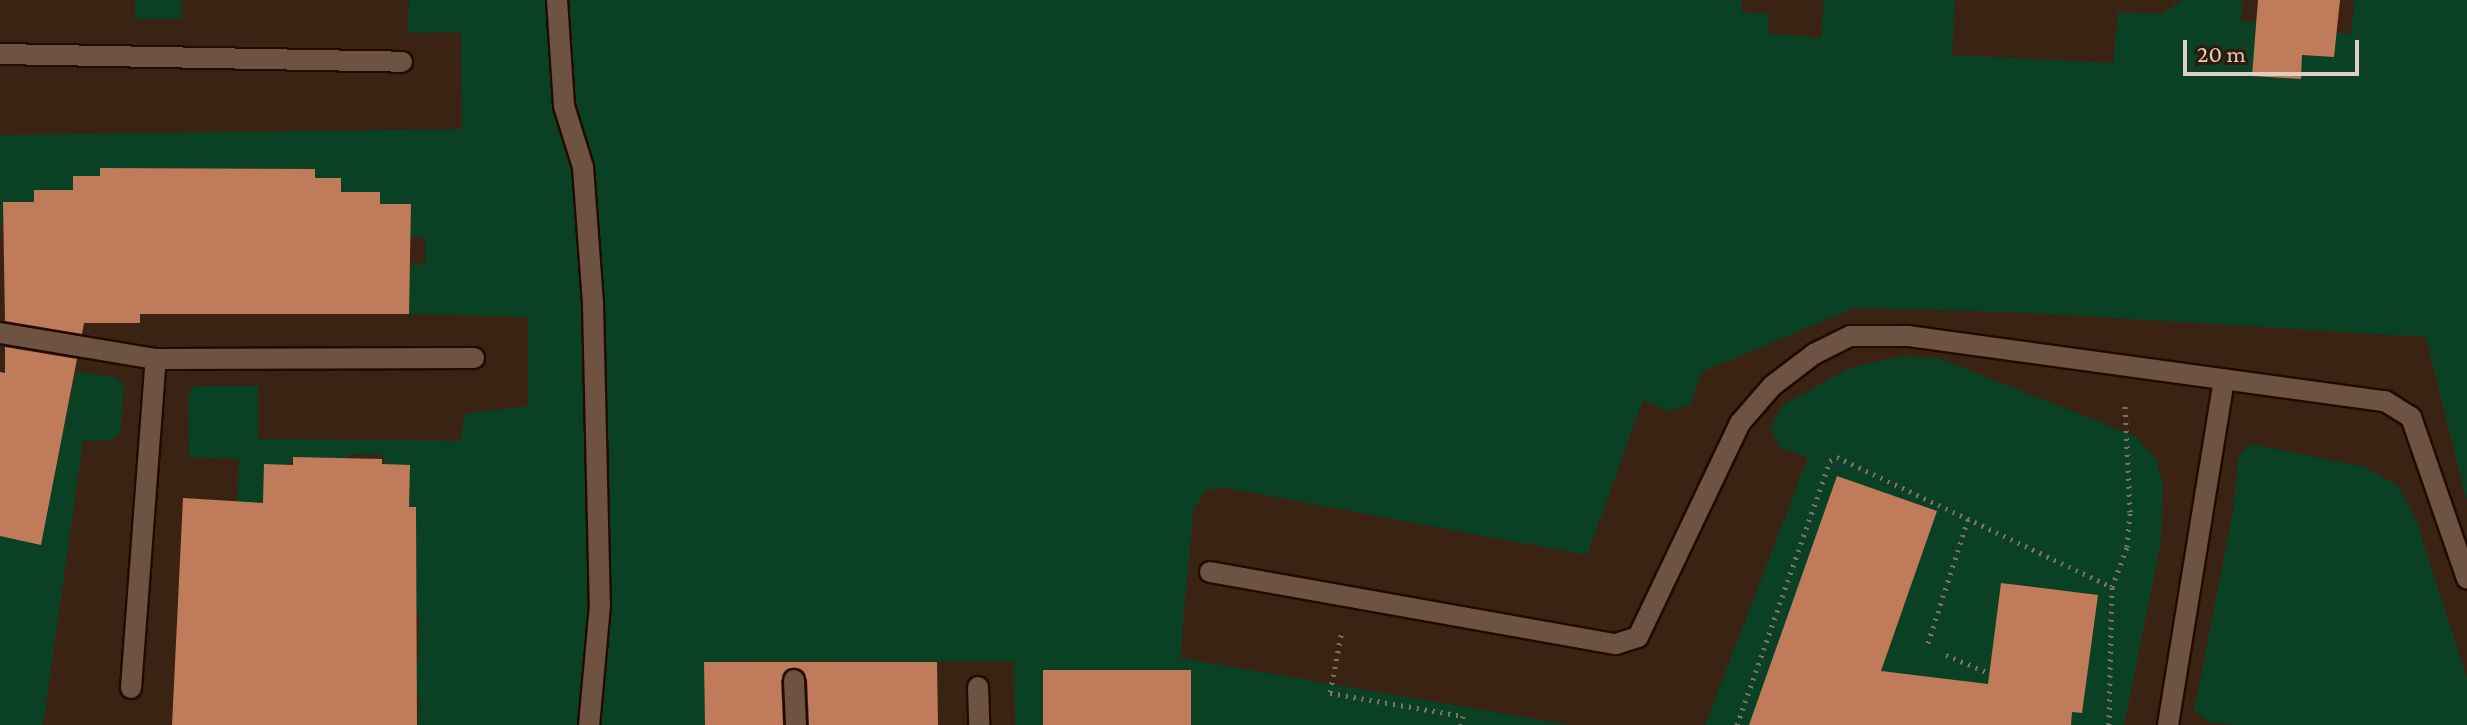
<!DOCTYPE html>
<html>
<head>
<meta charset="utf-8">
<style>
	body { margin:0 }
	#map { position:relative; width:2467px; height:725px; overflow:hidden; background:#3a2313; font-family:"Crimson Pro",serif }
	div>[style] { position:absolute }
	.green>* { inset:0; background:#0a4125; transform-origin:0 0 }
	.building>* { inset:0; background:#c07b5a; transform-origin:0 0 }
	.path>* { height:5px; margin-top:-2.5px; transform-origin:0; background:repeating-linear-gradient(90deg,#857163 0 2px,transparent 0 8px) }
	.roads { filter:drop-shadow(2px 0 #210b00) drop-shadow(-2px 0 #210b00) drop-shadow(0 2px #210b00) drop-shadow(0 -2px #210b00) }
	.minor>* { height:20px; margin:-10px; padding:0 10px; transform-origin:10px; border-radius:10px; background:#6e5342 }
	span { translate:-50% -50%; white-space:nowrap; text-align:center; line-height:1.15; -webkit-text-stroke:8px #301909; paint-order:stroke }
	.scale { position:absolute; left:2183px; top:40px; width:176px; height:36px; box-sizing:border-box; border:4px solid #decec4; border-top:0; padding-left:10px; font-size:24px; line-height:28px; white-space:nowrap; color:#decec4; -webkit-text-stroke:6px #301909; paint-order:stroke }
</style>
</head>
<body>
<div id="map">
	<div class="green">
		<div style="left:135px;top:0;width:47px;height:19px"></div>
		<div style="clip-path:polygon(409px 0,1742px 0,1741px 12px,1769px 14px,1768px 33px,1821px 38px,1824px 0,1955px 0,1952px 55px,2113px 63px,2118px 12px,2162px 14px,2182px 0,2242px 0,2241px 21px,2257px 22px,2301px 78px,2302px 55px,2334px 57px,2336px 33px,2351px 34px,2354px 0,2467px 0,2467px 501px,2426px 337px,2015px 312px,1854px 308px,1702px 372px,1690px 405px,1669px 411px,1643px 400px,1587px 555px,1221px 487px,1205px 491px,1193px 512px,1180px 658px,1570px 725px,1015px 725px,1014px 662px,761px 661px,704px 662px,705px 725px,418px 725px,419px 694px,389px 693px,389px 663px,418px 663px,419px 615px,407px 614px,416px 508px,409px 507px,382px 455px,350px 454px,349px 465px,334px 458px,293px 457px,262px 543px,228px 725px,239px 459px,189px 457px,188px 394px,194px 386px,258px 386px,258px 439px,461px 441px,464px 414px,528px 406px,528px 317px,409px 314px,409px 264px,425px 264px,425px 237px,411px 237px,411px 204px,380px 204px,380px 192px,341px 203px,341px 178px,315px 178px,315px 169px,236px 169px,178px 230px,178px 168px,100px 168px,100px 176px,73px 176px,73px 201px,57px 190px,34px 190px,34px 202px,4px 202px,0 236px,0 135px,462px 129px,461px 32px,408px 33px)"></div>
		<div style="clip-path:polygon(1903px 356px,1941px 359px,2135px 436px,2156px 458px,2163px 484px,2161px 541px,2124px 725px,1705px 725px,1808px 457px,1780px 448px,1770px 429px,1783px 405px,1849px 368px)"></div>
		<div style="clip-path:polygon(76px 372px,116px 377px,124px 386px,120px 434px,113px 440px,83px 441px,43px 725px,0 725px,0 428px,61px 440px)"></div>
		<div style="clip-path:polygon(2250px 444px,2365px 467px,2397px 485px,2416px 520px,2467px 678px,2467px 725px,2236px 725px,2209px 722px,2194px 711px,2232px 517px,2239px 455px)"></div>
	</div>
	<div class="building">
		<div style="clip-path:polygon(2258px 0,2340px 0,2334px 57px,2302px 55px,2301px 79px,2252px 76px)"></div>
		<div style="clip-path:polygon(100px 168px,315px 169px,315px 178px,341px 178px,341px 192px,380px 192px,380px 204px,411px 204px,409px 314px,140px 314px,140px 323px,84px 323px,82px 334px,5px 321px,3px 202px,34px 202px,34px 190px,73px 190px,73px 176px,100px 176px)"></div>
		<div style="clip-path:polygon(5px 347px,77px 359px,41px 545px,0 536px,0 372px,5px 373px)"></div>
		<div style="clip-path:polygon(293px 457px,382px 459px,382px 464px,410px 465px,409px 507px,416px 507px,417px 725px,172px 725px,183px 498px,263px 503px,264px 464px,293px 465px)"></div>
		<div style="clip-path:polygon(1837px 476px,1937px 511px,1881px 671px,1988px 684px,2001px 583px,2098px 595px,2082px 713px,2072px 712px,2071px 725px,1749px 725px)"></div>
		<div style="clip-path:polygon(704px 662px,937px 662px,938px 725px,809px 725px,807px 679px,794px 667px,781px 680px,783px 725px,705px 725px)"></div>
		<div style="left:1191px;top:670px;width:55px;height:148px;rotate:90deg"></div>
	</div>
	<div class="path">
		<div style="left:1341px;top:635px;width:59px;rotate:100.7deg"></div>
		<div style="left:1330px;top:693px;width:135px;rotate:9.8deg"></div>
		<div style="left:1463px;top:716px;width:9px;rotate:103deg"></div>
		<div style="left:1928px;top:643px;width:130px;rotate:-72.1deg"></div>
		<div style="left:1946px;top:655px;width:47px;rotate:22.7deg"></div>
		<div style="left:1737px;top:725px;width:280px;rotate:-70.6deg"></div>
		<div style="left:1830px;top:461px;width:8px;rotate:-30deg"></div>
		<div style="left:1837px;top:457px;width:304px;rotate:25.3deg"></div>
		<div style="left:2109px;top:725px;width:138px;rotate:-88.8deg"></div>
		<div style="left:2112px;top:587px;width:43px;rotate:-69.4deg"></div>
		<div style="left:2127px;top:547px;width:35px;rotate:-85deg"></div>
		<div style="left:2130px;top:512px;width:106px;rotate:-92.7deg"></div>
	</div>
	<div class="roads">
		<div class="minor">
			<div style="left:557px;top:0;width:106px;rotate:86.2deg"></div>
			<div style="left:564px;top:106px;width:64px;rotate:72.7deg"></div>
			<div style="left:583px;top:167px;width:137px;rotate:85.8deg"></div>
			<div style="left:593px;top:304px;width:301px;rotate:88.7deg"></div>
			<div style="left:600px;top:605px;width:121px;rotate:95.2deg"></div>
			<div style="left:0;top:54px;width:402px;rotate:1.1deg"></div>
			<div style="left:0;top:333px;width:158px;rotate:9.5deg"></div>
			<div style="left:156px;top:359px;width:318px;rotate:-0.2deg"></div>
			<div style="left:1210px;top:572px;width:412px;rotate:10.1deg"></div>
			<div style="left:1616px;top:644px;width:23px;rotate:-18deg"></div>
			<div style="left:1638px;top:637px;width:237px;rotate:-64.5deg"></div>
			<div style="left:1740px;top:423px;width:49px;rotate:-49.1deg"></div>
			<div style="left:1772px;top:386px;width:53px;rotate:-37.3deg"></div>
			<div style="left:1814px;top:354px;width:40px;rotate:-26.6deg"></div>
			<div style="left:1850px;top:336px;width:58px"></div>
			<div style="left:1908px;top:336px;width:481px;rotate:7.8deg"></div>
			<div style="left:2385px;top:401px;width:31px;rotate:32deg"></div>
			<div style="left:2411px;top:417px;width:171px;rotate:70.9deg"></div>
			<div style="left:794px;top:680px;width:45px;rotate:87.5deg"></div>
			<div style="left:978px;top:687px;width:38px;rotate:88deg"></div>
			<div style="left:131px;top:688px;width:330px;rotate:-85.7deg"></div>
			<div style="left:2168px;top:725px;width:350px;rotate:-80.8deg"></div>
		</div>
	</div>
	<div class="scale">20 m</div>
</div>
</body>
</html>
